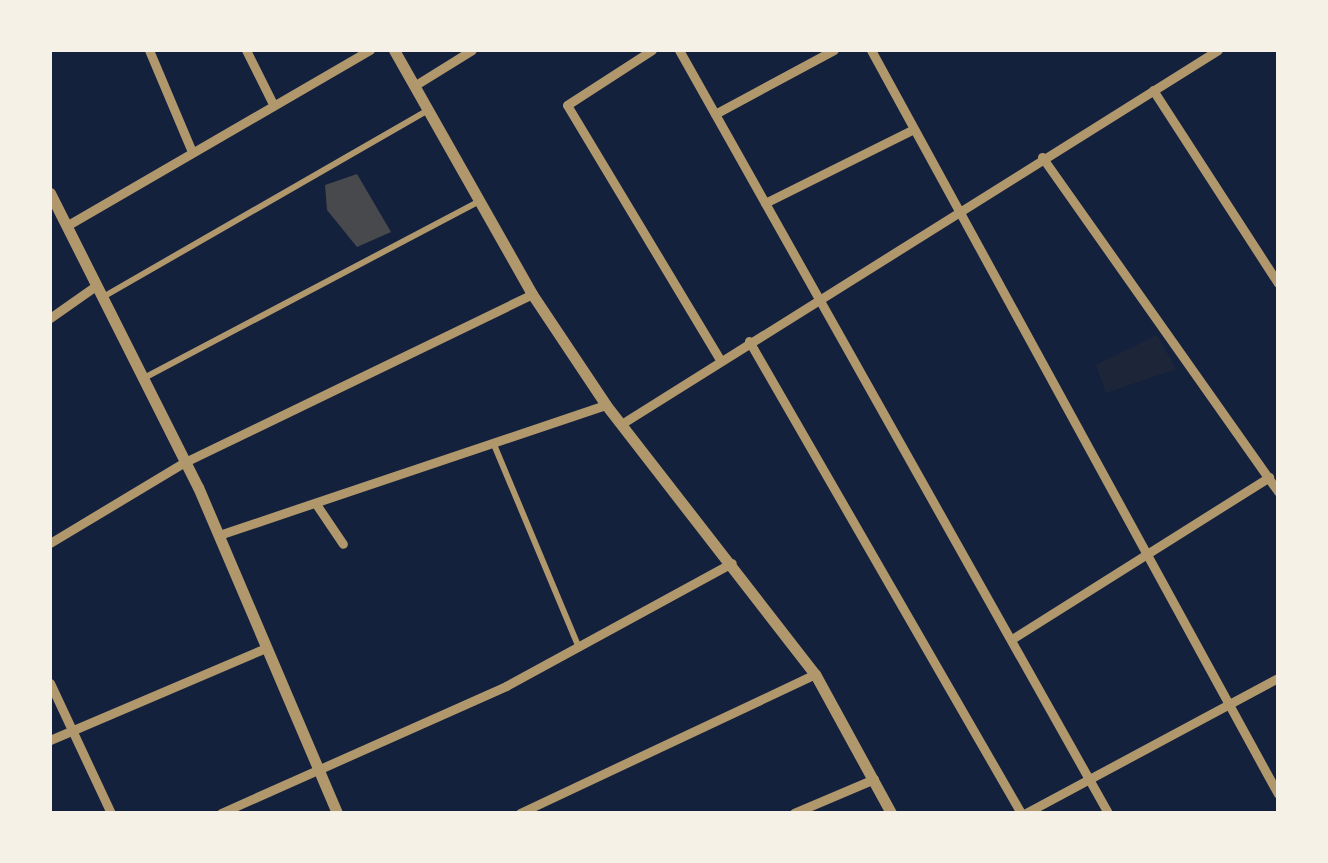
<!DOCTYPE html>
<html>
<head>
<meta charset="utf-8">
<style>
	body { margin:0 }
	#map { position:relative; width:1328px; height:863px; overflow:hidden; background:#14213d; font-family:"PT Serif",serif }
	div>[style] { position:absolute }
	.green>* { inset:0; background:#1d2539 }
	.building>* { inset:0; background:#48494c }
	.pedestrian>* { height:6px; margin:-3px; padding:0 3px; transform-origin:3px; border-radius:3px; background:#b1986c }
	.minor>* { height:9px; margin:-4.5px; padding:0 4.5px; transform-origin:4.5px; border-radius:4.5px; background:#b1986c }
	.tertiary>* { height:11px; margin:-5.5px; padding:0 5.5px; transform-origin:5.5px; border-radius:5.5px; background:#b1986c }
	span { translate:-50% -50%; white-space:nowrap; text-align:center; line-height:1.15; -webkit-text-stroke:10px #f6f1e7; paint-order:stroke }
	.frame { position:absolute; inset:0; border:52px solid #f6f1e7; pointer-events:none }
</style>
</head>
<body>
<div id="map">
	<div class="green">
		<div style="clip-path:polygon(1157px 335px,1176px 369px,1106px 393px,1096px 365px)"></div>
	</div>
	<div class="building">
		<div style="clip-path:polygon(357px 174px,391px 232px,357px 247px,327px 210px,325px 185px)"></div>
	</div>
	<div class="pedestrian">
		<div style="left:103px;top:297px;width:374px;rotate:-29.9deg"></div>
		<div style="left:144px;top:378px;width:375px;rotate:-27.8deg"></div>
		<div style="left:495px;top:447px;width:218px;rotate:67.3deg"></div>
	</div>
	<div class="minor">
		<div style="left:149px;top:50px;width:111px;rotate:67.1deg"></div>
		<div style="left:246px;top:50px;width:60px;rotate:63.4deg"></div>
		<div style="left:652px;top:50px;width:101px;rotate:147.1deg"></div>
		<div style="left:567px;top:105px;width:297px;rotate:59deg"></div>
		<div style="left:679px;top:50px;width:875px;rotate:60.65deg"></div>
		<div style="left:871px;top:50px;width:848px;rotate:61.32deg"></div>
		<div style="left:414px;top:86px;width:68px;rotate:-31.8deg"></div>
		<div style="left:1153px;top:90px;width:230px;rotate:57.1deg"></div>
		<div style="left:715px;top:114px;width:135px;rotate:-28.3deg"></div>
		<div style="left:1042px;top:157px;width:410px;rotate:54.8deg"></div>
		<div style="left:765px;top:203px;width:164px;rotate:-26.4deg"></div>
		<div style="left:68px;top:225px;width:349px;rotate:-30.1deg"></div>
		<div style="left:50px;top:318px;width:57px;rotate:-35.1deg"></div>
		<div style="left:749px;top:341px;width:545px;rotate:60.05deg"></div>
		<div style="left:623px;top:423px;width:702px;rotate:-32.08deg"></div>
		<div style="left:316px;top:504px;width:48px;rotate:56deg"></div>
		<div style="left:219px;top:535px;width:408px;rotate:-18.6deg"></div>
		<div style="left:50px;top:543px;width:157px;rotate:-31deg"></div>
		<div style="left:185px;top:462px;width:386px;rotate:-25.8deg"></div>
		<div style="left:1012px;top:639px;width:304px;rotate:-32.2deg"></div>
		<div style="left:50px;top:683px;width:144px;rotate:64.9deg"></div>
		<div style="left:50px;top:740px;width:235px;rotate:-23.1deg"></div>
		<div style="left:221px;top:813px;width:312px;rotate:-24deg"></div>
		<div style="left:506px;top:686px;width:257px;rotate:-28.6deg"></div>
		<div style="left:520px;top:813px;width:326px;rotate:-25.2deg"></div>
		<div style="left:794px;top:813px;width:87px;rotate:-23deg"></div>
		<div style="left:1026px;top:813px;width:286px;rotate:-28.2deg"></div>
	</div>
	<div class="tertiary">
		<div style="left:394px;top:50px;width:280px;rotate:60.5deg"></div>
		<div style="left:532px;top:294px;width:133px;rotate:56.3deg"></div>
		<div style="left:606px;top:405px;width:341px;rotate:52.2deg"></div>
		<div style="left:815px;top:674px;width:158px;rotate:61.3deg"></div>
		<div style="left:50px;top:193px;width:329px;rotate:63.3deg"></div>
		<div style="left:198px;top:487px;width:354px;rotate:66.9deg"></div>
	</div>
	<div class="frame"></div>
</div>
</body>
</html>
